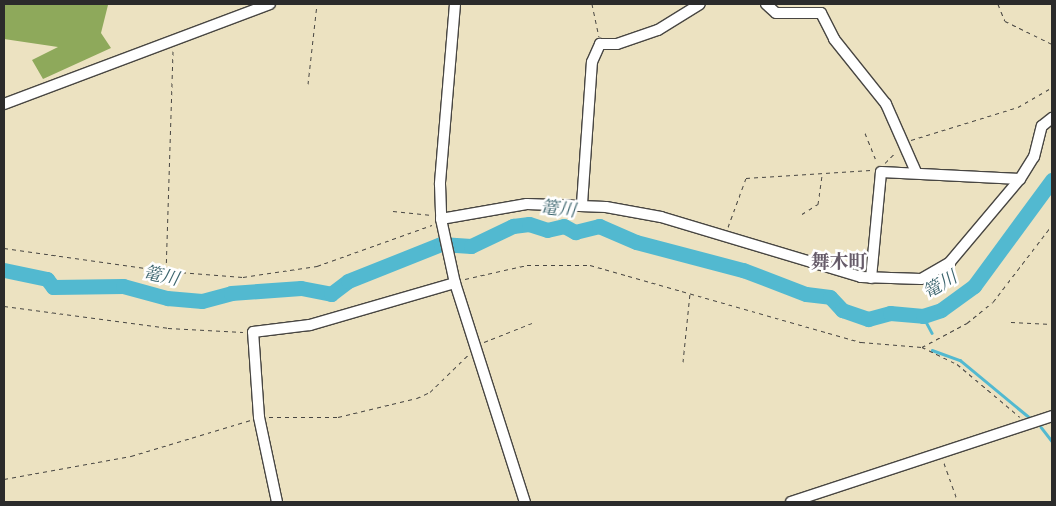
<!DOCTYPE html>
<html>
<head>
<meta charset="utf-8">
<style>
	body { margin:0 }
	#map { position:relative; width:1056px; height:506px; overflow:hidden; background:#ece2c1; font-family:"Gentium Book Plus","Noto Serif JP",serif }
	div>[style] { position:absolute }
	.forest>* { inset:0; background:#8ea95b }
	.stream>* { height:2.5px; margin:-1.25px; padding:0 1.25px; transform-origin:1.25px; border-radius:1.25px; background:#52b9d0 }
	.river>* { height:15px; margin:-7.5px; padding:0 7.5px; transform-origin:7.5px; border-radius:7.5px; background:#52b9d0 }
	.path>* { height:1px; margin-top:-0.5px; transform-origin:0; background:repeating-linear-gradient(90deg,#484642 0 4px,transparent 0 8px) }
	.roads { filter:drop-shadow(1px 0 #484642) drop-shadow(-1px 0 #484642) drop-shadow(0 1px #484642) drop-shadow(0 -1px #484642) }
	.minor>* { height:10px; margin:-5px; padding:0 5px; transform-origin:5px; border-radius:5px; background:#fff }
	span { translate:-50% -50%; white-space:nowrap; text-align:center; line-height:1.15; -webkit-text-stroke:5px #fff; paint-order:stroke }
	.water-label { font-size:18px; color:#3b646d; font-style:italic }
	.quarter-label { font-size:19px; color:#665b69; font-weight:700 }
	.frame { position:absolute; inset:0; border:5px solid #2b2b2b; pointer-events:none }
</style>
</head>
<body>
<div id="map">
	<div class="forest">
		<div style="clip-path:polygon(4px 4px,113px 4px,108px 5px,101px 33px,111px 48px,43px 79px,32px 60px,58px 47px,4px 39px)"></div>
	</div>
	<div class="stream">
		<div style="left:923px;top:316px;width:19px;rotate:62deg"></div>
		<div style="left:932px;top:350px;width:30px;rotate:20deg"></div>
		<div style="left:960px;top:360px;width:91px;rotate:39.6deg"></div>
		<div style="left:1041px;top:427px;width:18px;rotate:52deg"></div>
	</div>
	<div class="river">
		<div style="left:4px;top:270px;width:44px;rotate:11.8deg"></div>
		<div style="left:47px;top:279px;width:10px;rotate:53deg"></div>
		<div style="left:53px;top:287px;width:70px;rotate:-0.8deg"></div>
		<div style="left:123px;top:286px;width:46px;rotate:15.3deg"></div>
		<div style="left:167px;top:298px;width:35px;rotate:5deg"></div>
		<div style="left:202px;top:301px;width:30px;rotate:-15deg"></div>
		<div style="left:231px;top:293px;width:70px;rotate:-4.1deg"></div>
		<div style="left:301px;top:288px;width:31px;rotate:11deg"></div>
		<div style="left:331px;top:294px;width:21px;rotate:-37deg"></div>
		<div style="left:348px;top:281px;width:100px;rotate:-21.7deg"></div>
		<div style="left:441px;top:244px;width:30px;rotate:4deg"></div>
		<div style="left:471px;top:246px;width:47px;rotate:-25.5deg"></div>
		<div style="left:513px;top:226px;width:16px;rotate:-7deg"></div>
		<div style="left:529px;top:224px;width:19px;rotate:18deg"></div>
		<div style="left:547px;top:230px;width:17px;rotate:-13deg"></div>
		<div style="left:564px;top:226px;width:13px;rotate:29deg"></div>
		<div style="left:575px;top:232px;width:25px;rotate:-14deg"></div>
		<div style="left:599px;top:226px;width:40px;rotate:23.4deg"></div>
		<div style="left:636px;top:242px;width:111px;rotate:14.7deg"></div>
		<div style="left:743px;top:270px;width:67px;rotate:20.9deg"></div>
		<div style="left:806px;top:294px;width:24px;rotate:7deg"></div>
		<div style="left:830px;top:297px;width:18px;rotate:47deg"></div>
		<div style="left:842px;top:310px;width:28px;rotate:19deg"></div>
		<div style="left:868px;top:319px;width:23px;rotate:-15deg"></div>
		<div style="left:890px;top:313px;width:33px;rotate:5deg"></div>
		<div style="left:923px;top:316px;width:19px;rotate:-18deg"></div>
		<div style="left:941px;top:310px;width:41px;rotate:-36deg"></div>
		<div style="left:974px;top:286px;width:132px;rotate:-53.7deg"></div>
	</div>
	<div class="path">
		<div style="left:592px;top:4px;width:33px;rotate:78deg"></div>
		<div style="left:998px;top:4px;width:18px;rotate:68deg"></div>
		<div style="left:1005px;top:21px;width:52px;rotate:26.1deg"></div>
		<div style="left:173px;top:51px;width:220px;rotate:91.8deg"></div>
		<div style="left:166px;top:271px;width:77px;rotate:4.5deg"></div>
		<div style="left:243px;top:277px;width:75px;rotate:-8.5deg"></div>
		<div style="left:317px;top:266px;width:122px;rotate:-19.6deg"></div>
		<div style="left:308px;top:84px;width:81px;rotate:-83.6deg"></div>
		<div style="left:865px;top:133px;width:31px;rotate:68deg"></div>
		<div style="left:911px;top:140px;width:112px;rotate:-17.1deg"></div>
		<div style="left:1018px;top:107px;width:39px;rotate:-30deg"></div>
		<div style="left:885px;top:163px;width:16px;rotate:-45deg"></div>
		<div style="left:393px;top:211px;width:39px;rotate:6deg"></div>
		<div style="left:802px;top:214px;width:19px;rotate:-32deg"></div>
		<div style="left:818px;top:204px;width:30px;rotate:-82deg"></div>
		<div style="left:728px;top:227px;width:52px;rotate:-69.8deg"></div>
		<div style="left:746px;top:178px;width:125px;rotate:-3.7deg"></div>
		<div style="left:4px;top:248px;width:164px;rotate:8.1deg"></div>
		<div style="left:465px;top:279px;width:64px;rotate:-12.7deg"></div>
		<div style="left:527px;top:265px;width:63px"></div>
		<div style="left:590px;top:265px;width:282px;rotate:15.9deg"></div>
		<div style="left:861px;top:342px;width:61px;rotate:4.7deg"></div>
		<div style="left:922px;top:347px;width:51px;rotate:-28.1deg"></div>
		<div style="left:967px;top:323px;width:33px;rotate:-39deg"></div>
		<div style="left:993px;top:302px;width:97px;rotate:-52.5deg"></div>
		<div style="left:4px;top:306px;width:165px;rotate:7.6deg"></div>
		<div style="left:168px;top:328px;width:75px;rotate:3.1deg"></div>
		<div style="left:1011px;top:322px;width:41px;rotate:2.8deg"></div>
		<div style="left:484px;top:342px;width:52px;rotate:-21.6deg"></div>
		<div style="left:922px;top:347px;width:39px;rotate:26deg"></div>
		<div style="left:957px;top:364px;width:82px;rotate:40.1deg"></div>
		<div style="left:683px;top:362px;width:69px;rotate:-84.2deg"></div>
		<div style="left:269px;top:417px;width:69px"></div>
		<div style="left:338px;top:417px;width:81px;rotate:-13.5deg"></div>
		<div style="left:417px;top:398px;width:14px;rotate:-25deg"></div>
		<div style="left:430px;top:392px;width:54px;rotate:-44.3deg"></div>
		<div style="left:944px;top:463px;width:41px;rotate:70.3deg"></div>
		<div style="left:4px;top:479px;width:129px;rotate:-10.3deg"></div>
		<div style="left:131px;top:456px;width:125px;rotate:-16.7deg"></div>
	</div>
	<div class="roads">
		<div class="minor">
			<div style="left:455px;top:4px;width:181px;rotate:94.8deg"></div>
			<div style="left:440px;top:184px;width:35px;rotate:88deg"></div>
			<div style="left:441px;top:219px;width:66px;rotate:77.7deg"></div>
			<div style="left:455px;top:283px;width:230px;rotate:72.3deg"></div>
			<div style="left:766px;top:4px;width:13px;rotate:42deg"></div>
			<div style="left:776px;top:13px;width:45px"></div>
			<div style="left:821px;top:13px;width:29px;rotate:63deg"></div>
			<div style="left:834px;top:39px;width:83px;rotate:51.3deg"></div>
			<div style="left:886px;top:104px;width:74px;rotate:66.2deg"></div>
			<div style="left:4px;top:104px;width:284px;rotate:-20.6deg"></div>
			<div style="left:582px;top:204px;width:142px;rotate:-86deg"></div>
			<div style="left:592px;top:62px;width:20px;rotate:-66deg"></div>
			<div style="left:600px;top:44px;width:17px"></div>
			<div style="left:617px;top:44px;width:43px;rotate:-18.9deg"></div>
			<div style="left:658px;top:30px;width:49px;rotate:-31.8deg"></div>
			<div style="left:441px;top:219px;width:87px;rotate:-9.9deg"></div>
			<div style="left:527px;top:204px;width:79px;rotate:2.2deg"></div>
			<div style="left:606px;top:207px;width:56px;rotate:10.3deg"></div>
			<div style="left:661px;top:217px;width:209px;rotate:16.7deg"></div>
			<div style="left:861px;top:277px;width:60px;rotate:1.9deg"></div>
			<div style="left:921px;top:279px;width:34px;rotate:-30deg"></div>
			<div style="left:950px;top:262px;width:109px;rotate:-49.9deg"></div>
			<div style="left:1020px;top:179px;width:26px;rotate:-58deg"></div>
			<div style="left:1034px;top:157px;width:32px;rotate:-76deg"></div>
			<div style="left:1042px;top:126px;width:13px;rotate:-39deg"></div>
			<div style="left:871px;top:278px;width:106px;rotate:-84.6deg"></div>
			<div style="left:881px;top:172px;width:139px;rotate:2.9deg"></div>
			<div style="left:277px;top:502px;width:87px;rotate:-102deg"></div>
			<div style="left:259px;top:417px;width:85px;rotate:-94deg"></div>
			<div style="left:253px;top:332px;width:57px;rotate:-7deg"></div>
			<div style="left:310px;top:325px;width:151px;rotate:-16.2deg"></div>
			<div style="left:791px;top:502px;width:275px;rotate:-18.2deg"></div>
		</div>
	</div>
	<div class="water-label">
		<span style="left:558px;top:209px;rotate:6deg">篭川</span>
		<span style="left:161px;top:276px;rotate:12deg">篭川</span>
		<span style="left:940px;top:285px;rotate:-31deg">篭川</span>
	</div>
	<div class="quarter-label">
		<span style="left:839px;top:262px">舞木町</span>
	</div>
	<div class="frame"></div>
</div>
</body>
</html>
